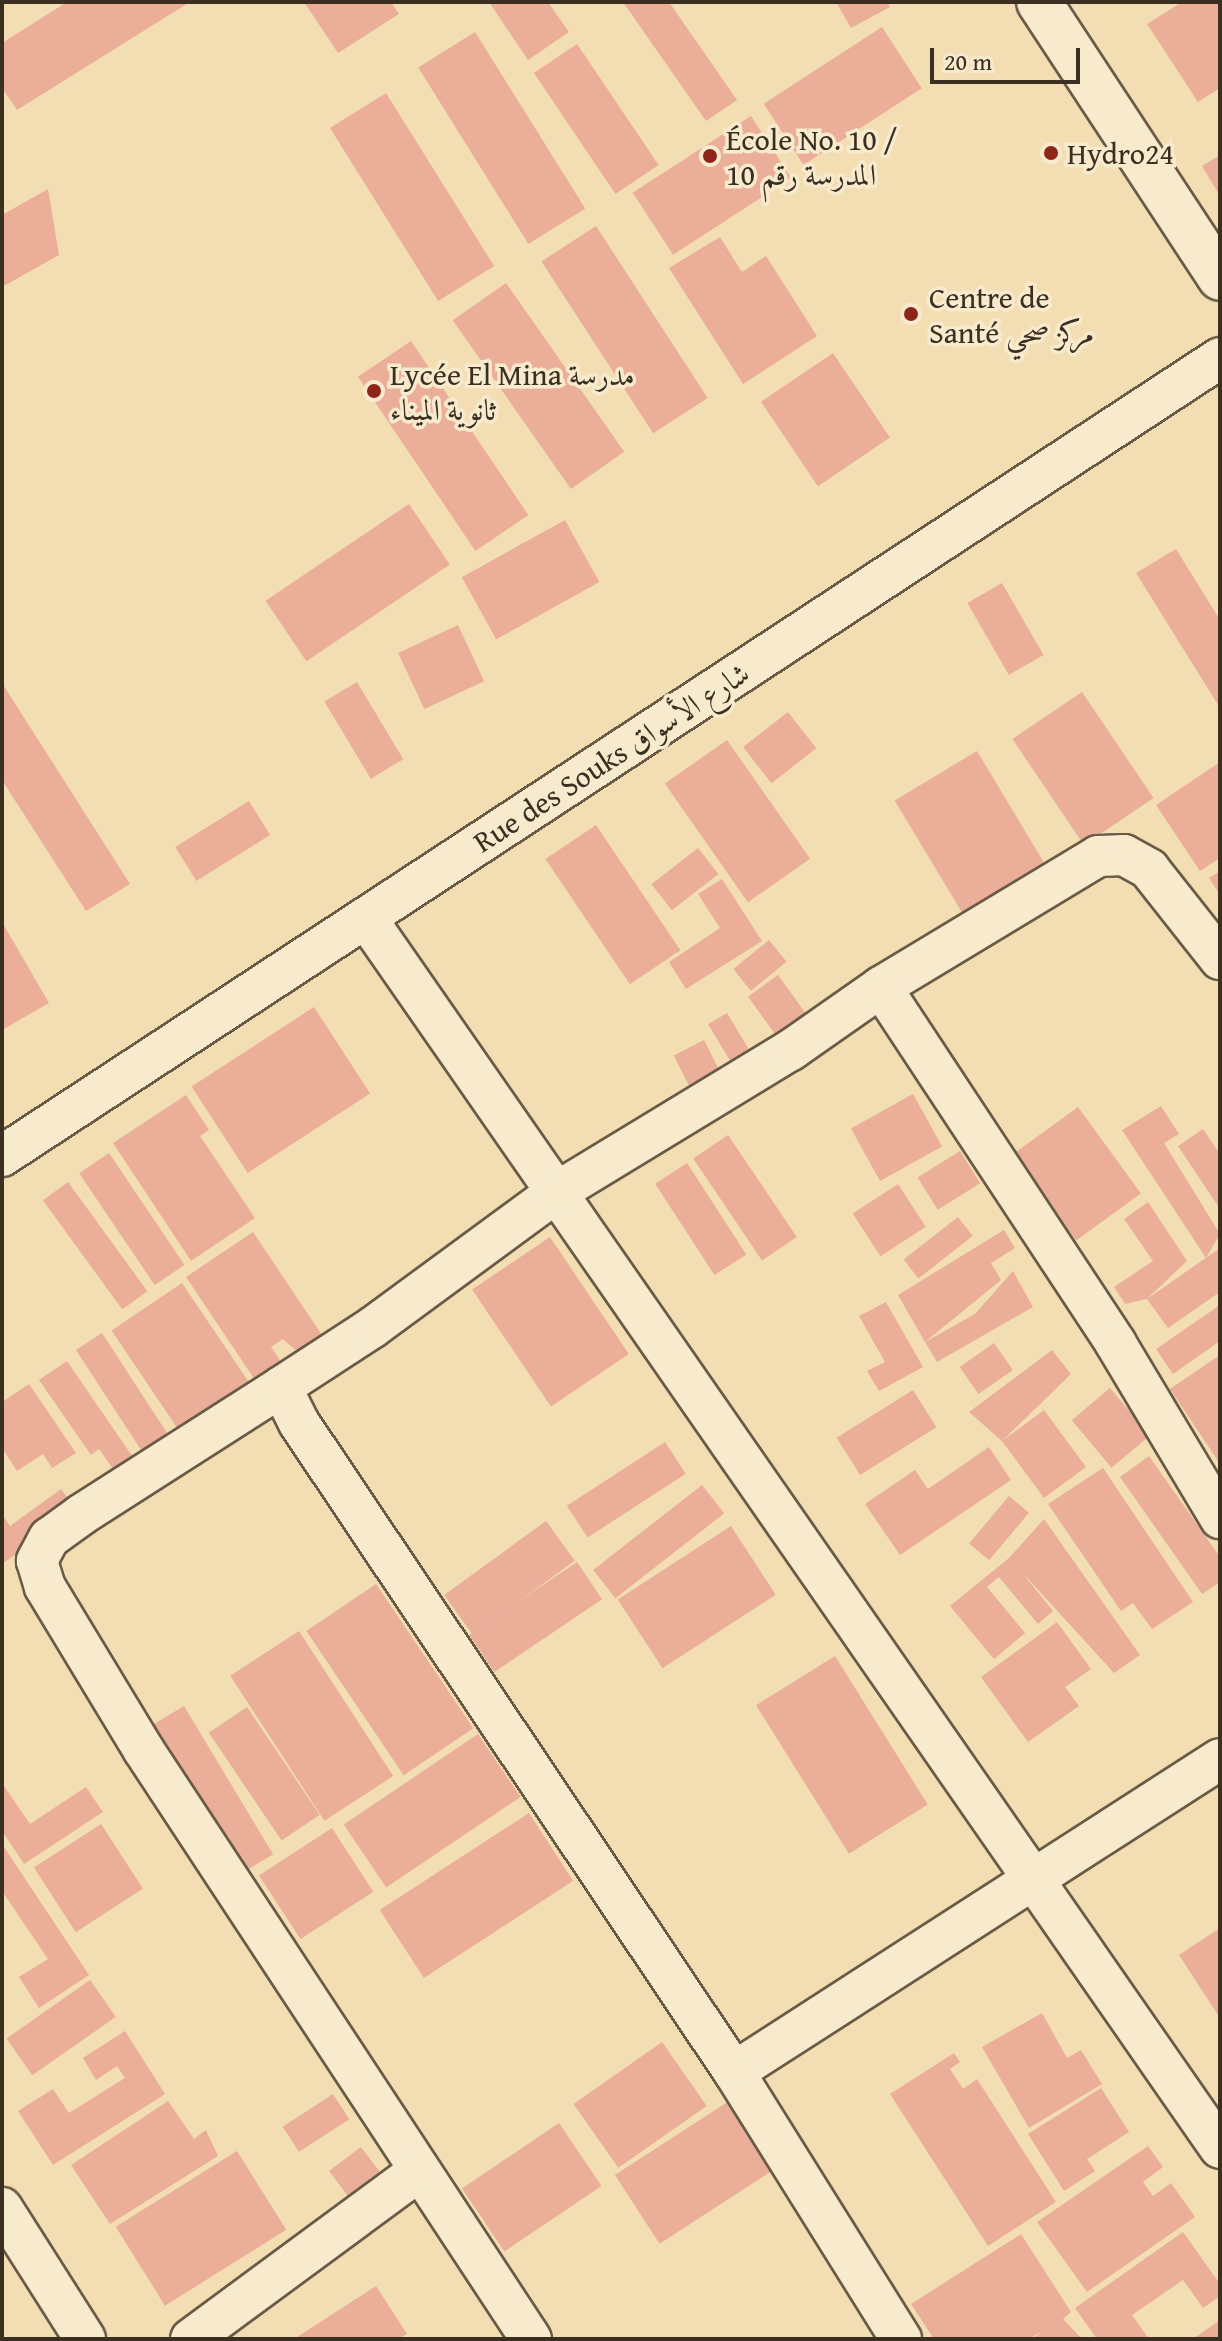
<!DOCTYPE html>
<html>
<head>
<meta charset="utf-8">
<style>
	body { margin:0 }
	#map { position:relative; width:1222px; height:2341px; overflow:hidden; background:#f2deb2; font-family:"Gentium Book Plus",Amiri,serif }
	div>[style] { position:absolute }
	.building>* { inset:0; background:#eaae99; transform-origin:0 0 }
	.roads { filter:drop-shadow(2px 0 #695b46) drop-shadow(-2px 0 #695b46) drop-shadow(0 2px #695b46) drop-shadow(0 -2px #695b46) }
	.minor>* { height:40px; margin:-20px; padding:0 20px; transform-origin:20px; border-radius:20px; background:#f7eacd }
	.tertiary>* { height:44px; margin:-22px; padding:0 22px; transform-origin:22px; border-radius:22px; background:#f7eacd }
	.dots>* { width:22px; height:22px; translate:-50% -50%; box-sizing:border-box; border:4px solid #f7eacd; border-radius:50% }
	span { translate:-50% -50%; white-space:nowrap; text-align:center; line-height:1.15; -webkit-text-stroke:7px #f7eacd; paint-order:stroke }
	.poi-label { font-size:30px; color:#3b2f22 }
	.left { translate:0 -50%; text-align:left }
	.street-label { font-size:30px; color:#3b2f22 }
	.frame { position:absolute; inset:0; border:4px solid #3b2f22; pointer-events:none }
	.scale { position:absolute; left:930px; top:48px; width:150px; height:36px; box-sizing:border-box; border:4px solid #3b2f22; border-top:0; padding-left:10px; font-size:24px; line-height:28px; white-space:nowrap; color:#3b2f22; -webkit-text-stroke:6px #f7eacd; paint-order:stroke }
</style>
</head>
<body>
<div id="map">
	<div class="building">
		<div style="clip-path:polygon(67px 2px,190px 2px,17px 110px,2px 88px,2px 43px)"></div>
		<div style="clip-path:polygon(304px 2px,391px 2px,399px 14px,338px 53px)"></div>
		<div style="clip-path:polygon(489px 2px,548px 2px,569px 32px,528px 60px)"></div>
		<div style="clip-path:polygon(623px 2px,669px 2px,737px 100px,706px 121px)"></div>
		<div style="clip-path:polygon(836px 2px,887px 2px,890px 7px,851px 28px)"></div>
		<div style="clip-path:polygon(1182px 2px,1220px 2px,1220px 88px,1198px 102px,1147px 24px)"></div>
		<div style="left:882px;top:27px;width:73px;height:141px;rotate:57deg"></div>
		<div style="left:475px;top:32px;width:208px;height:67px;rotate:58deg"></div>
		<div style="left:577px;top:44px;width:146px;height:52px;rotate:56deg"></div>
		<div style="left:386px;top:93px;width:204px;height:66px;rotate:58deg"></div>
		<div style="left:751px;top:116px;width:74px;height:141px;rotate:57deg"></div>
		<div style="clip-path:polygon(1220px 155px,1220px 196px,1202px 166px)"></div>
		<div style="clip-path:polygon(48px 189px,59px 255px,2px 287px,2px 215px)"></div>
		<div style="left:596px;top:226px;width:205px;height:65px;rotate:57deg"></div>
		<div style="clip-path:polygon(720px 237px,742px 272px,766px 256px,817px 336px,743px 384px,669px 268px)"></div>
		<div style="left:506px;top:283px;width:206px;height:65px;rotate:55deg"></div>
		<div style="left:411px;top:341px;width:210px;height:64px;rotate:56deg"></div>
		<div style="left:833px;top:353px;width:102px;height:87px;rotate:56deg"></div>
		<div style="left:409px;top:504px;width:73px;height:173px;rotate:56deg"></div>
		<div style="left:565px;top:520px;width:71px;height:118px;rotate:61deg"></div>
		<div style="clip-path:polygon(1176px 549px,1220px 620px,1220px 708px,1136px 573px)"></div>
		<div style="left:1002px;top:583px;width:83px;height:40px;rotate:60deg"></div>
		<div style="left:458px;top:625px;width:62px;height:66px;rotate:65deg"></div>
		<div style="left:357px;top:682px;width:90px;height:38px;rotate:59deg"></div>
		<div style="clip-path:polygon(2px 683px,130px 884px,86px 911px,2px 780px)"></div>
		<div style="left:1082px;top:692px;width:128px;height:84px;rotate:56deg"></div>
		<div style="left:788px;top:712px;width:46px;height:57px;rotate:52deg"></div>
		<div style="left:727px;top:740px;width:145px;height:76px;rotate:55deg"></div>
		<div style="left:977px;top:751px;width:138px;height:96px;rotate:59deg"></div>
		<div style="clip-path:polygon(1220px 762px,1220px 858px,1200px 871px,1156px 805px)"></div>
		<div style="left:249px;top:801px;width:40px;height:87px;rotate:58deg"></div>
		<div style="left:596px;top:825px;width:151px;height:61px;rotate:56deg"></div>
		<div style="left:698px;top:848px;width:33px;height:59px;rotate:52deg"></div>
		<div style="clip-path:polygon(1220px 871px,1220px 895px,1209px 878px)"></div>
		<div style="clip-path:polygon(722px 879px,762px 941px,686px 989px,669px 962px,720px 928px,698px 894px)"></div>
		<div style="clip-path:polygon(2px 922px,49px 1003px,2px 1030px)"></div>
		<div style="left:769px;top:940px;width:28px;height:46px;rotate:51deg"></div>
		<div style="left:778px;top:975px;width:53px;height:37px;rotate:54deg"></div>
		<div style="left:314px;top:1007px;width:103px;height:146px;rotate:57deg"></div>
		<div style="left:727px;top:1013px;width:54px;height:22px;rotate:59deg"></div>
		<div style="left:704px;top:1040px;width:46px;height:34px;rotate:63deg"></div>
		<div style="left:913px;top:1094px;width:60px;height:71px;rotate:61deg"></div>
		<div style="clip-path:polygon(186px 1095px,209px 1130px,200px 1136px,255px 1218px,191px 1261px,113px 1143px)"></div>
		<div style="clip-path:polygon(1161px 1106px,1179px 1134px,1164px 1143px,1220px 1234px,1206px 1258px,1122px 1130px)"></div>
		<div style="left:1078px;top:1107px;width:107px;height:80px;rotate:54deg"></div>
		<div style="clip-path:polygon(1203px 1129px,1220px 1154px,1220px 1209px,1178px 1146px)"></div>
		<div style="left:728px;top:1135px;width:123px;height:42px;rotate:56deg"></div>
		<div style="left:960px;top:1151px;width:38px;height:50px;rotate:58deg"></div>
		<div style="left:109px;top:1153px;width:135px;height:36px;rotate:56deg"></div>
		<div style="left:687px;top:1163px;width:109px;height:38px;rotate:57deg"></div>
		<div style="left:68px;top:1182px;width:135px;height:31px;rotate:54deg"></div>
		<div style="left:898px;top:1184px;width:51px;height:54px;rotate:57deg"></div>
		<div style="clip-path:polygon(1148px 1202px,1187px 1261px,1147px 1299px,1125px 1304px,1114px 1287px,1153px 1261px,1124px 1219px)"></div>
		<div style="left:958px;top:1217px;width:24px;height:69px;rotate:52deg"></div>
		<div style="clip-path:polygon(1004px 1230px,1015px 1248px,991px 1263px,1001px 1280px,925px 1342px,898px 1295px)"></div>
		<div style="clip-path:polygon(253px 1232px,324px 1338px,300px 1354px,283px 1339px,271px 1347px,286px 1369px,259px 1386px,186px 1277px)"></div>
		<div style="left:550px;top:1237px;width:141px;height:94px;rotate:56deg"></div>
		<div style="clip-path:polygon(1220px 1248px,1220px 1292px,1168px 1328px,1147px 1299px)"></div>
		<div style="clip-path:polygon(1013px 1271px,1033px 1307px,937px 1362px,925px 1342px,975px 1314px)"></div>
		<div style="left:182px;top:1283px;width:128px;height:85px;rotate:56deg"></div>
		<div style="clip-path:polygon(886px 1302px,923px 1367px,879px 1391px,867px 1371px,885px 1362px,859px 1316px)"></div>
		<div style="clip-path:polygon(1220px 1305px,1220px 1341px,1173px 1374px,1156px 1349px)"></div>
		<div style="left:102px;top:1333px;width:131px;height:31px;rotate:57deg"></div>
		<div style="left:994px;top:1343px;width:33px;height:42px;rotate:55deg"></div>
		<div style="clip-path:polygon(1052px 1350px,1071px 1374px,1002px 1441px,1044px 1410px,1086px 1467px,1044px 1498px,1002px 1441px,969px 1412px)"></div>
		<div style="clip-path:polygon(1220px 1355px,1220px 1464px,1170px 1389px)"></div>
		<div style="clip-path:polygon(67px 1361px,141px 1469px,122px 1482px,99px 1449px,91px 1455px,39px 1380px)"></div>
		<div style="clip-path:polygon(29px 1384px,76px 1453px,52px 1468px,43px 1454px,17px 1471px,2px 1448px,2px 1402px)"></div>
		<div style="left:1110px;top:1388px;width:62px;height:50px;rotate:50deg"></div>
		<div style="left:913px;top:1390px;width:44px;height:90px;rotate:58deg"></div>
		<div style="left:665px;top:1442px;width:38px;height:117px;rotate:57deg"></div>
		<div style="clip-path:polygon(989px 1447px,1011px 1480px,900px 1555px,865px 1504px,915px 1470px,928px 1489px)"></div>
		<div style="clip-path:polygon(1149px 1456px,1220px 1557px,1220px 1582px,1202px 1594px,1120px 1477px)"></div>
		<div style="clip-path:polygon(1103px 1468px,1193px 1602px,1152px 1629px,1133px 1603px,1121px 1611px,1048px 1504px)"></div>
		<div style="left:702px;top:1485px;width:36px;height:138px;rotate:52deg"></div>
		<div style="clip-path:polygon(61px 1489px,77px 1511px,2px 1564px,2px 1514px,10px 1526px)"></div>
		<div style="left:1009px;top:1496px;width:26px;height:62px;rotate:40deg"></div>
		<div style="clip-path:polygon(1044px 1519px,1140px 1655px,1114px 1673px,1020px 1570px,1053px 1611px,1038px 1624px,999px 1577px,987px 1587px,1025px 1633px,994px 1659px,950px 1606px,1009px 1558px)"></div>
		<div style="left:546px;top:1521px;width:49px;height:126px;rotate:54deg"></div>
		<div style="left:731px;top:1526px;width:82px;height:135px;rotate:57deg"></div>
		<div style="left:577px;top:1562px;width:45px;height:130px;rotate:56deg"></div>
		<div style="left:376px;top:1584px;width:174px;height:84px;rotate:56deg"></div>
		<div style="clip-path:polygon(1057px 1622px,1091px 1669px,1065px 1687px,1079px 1706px,1028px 1742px,981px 1677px)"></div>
		<div style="left:299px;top:1631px;width:173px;height:82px;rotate:57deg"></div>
		<div style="left:835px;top:1656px;width:175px;height:93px;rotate:58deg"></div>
		<div style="left:184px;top:1706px;width:173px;height:39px;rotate:59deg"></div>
		<div style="left:247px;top:1707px;width:130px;height:46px;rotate:56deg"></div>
		<div style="left:478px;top:1734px;width:76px;height:162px;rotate:56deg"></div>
		<div style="clip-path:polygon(2px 1783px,30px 1824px,86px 1787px,103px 1812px,24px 1864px,2px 1831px)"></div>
		<div style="left:529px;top:1813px;width:81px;height:178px;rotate:57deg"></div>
		<div style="left:101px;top:1824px;width:77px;height:80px;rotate:57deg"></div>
		<div style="left:332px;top:1828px;width:76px;height:87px;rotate:57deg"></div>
		<div style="clip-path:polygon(2px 1844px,89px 1975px,39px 2008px,19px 1977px,48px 1959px,2px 1891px)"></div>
		<div style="clip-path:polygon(1220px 1928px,1220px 2018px,1179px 1955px)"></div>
		<div style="left:90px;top:1980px;width:45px;height:102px;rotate:55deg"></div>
		<div style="clip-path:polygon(1042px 2013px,1067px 2058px,1081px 2050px,1102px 2084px,1029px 2128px,982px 2047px)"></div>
		<div style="clip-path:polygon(125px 2031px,165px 2094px,53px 2165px,18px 2111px,53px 2089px,69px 2113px,125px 2078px,117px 2066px,96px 2080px,83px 2058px)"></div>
		<div style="left:662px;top:2042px;width:78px;height:108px;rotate:55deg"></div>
		<div style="clip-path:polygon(954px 2053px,960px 2062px,950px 2069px,963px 2089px,977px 2079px,1056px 2202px,988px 2246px,890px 2094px)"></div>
		<div style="clip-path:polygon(1101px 2088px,1129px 2132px,1087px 2159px,1095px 2171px,1064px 2191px,1028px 2134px)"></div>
		<div style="left:333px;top:2094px;width:30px;height:60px;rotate:57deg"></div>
		<div style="clip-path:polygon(168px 2101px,194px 2139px,206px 2130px,218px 2156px,110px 2224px,71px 2165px)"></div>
		<div style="left:729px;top:2101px;width:82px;height:136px;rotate:57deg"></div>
		<div style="left:559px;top:2123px;width:76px;height:117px;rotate:56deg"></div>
		<div style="clip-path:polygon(1148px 2146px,1163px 2167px,1143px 2182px,1153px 2196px,1171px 2183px,1195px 2217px,1087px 2292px,1037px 2222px)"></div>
		<div style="left:361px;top:2147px;width:31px;height:40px;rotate:53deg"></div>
		<div style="left:237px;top:2151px;width:93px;height:143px;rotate:58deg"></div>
		<div style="clip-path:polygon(1183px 2232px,1220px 2284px,1220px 2296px,1203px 2308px,1183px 2280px,1132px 2315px,1149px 2339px,1097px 2339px,1075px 2308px)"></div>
		<div style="clip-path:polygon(1021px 2234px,1071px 2312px,1063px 2319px,1082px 2339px,1032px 2339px,1043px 2331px,1029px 2339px,934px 2339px,911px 2304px)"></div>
		<div style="clip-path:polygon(376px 2286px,407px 2334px,399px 2339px,294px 2339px)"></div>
		<div style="clip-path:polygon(1220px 2320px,1220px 2339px,1193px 2339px)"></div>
	</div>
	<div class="roads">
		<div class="minor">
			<div style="left:366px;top:918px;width:1497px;rotate:55.23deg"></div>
			<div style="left:881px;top:987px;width:253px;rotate:-31.1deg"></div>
			<div style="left:1098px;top:856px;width:26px;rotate:-2deg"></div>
			<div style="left:1124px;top:855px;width:29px;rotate:29deg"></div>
			<div style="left:1149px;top:869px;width:115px;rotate:51.7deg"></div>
			<div style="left:2px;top:1156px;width:1456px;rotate:-33.23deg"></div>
			<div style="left:281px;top:1387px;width:237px;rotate:147.4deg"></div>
			<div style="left:81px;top:1515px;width:39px;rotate:144deg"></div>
			<div style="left:49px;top:1538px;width:26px;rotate:118deg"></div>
			<div style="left:37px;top:1561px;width:27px;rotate:73deg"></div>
			<div style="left:45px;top:1587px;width:189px;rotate:58.8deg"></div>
			<div style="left:143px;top:1749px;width:706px;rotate:56.67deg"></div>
			<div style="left:734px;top:2072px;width:578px;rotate:-32.78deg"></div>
			<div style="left:2px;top:2208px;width:155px;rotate:57.6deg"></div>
			<div style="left:191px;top:2339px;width:283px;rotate:-36.4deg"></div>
			<div style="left:901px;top:2339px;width:315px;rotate:-122deg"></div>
			<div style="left:734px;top:2072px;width:781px;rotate:-123.83deg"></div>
			<div style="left:299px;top:1423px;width:40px;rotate:-116.6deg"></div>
			<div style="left:281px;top:1387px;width:110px;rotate:-33.1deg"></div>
			<div style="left:373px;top:1327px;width:228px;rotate:-36.3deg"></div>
			<div style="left:557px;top:1192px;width:274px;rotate:-31.3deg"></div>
			<div style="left:791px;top:1050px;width:110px;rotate:-35deg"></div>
			<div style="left:881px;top:987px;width:427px;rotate:56.6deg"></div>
			<div style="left:1116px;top:1344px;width:203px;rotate:59.1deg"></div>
		</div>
		<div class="tertiary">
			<div style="left:1039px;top:2px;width:330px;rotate:56.7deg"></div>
		</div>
	</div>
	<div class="dots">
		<div style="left:1051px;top:153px;background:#8f2418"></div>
		<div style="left:710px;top:156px;background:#8f2418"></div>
		<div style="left:911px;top:314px;background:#8f2418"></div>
		<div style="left:374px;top:391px;background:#8f2418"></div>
	</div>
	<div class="poi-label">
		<span class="left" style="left:726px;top:156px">École No. 10 /<br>المدرسة رقم 10</span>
		<span class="left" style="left:1067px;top:153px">Hydro24</span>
		<span class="left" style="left:929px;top:314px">Centre de<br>Santé مركز صحي</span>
		<span class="left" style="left:390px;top:391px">Lycée El Mina مدرسة<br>ثانوية الميناء</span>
	</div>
	<div class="street-label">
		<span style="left:611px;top:757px;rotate:-33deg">Rue des Souks شارع الأسواق</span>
	</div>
	<div class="frame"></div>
	<div class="scale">20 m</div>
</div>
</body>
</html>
